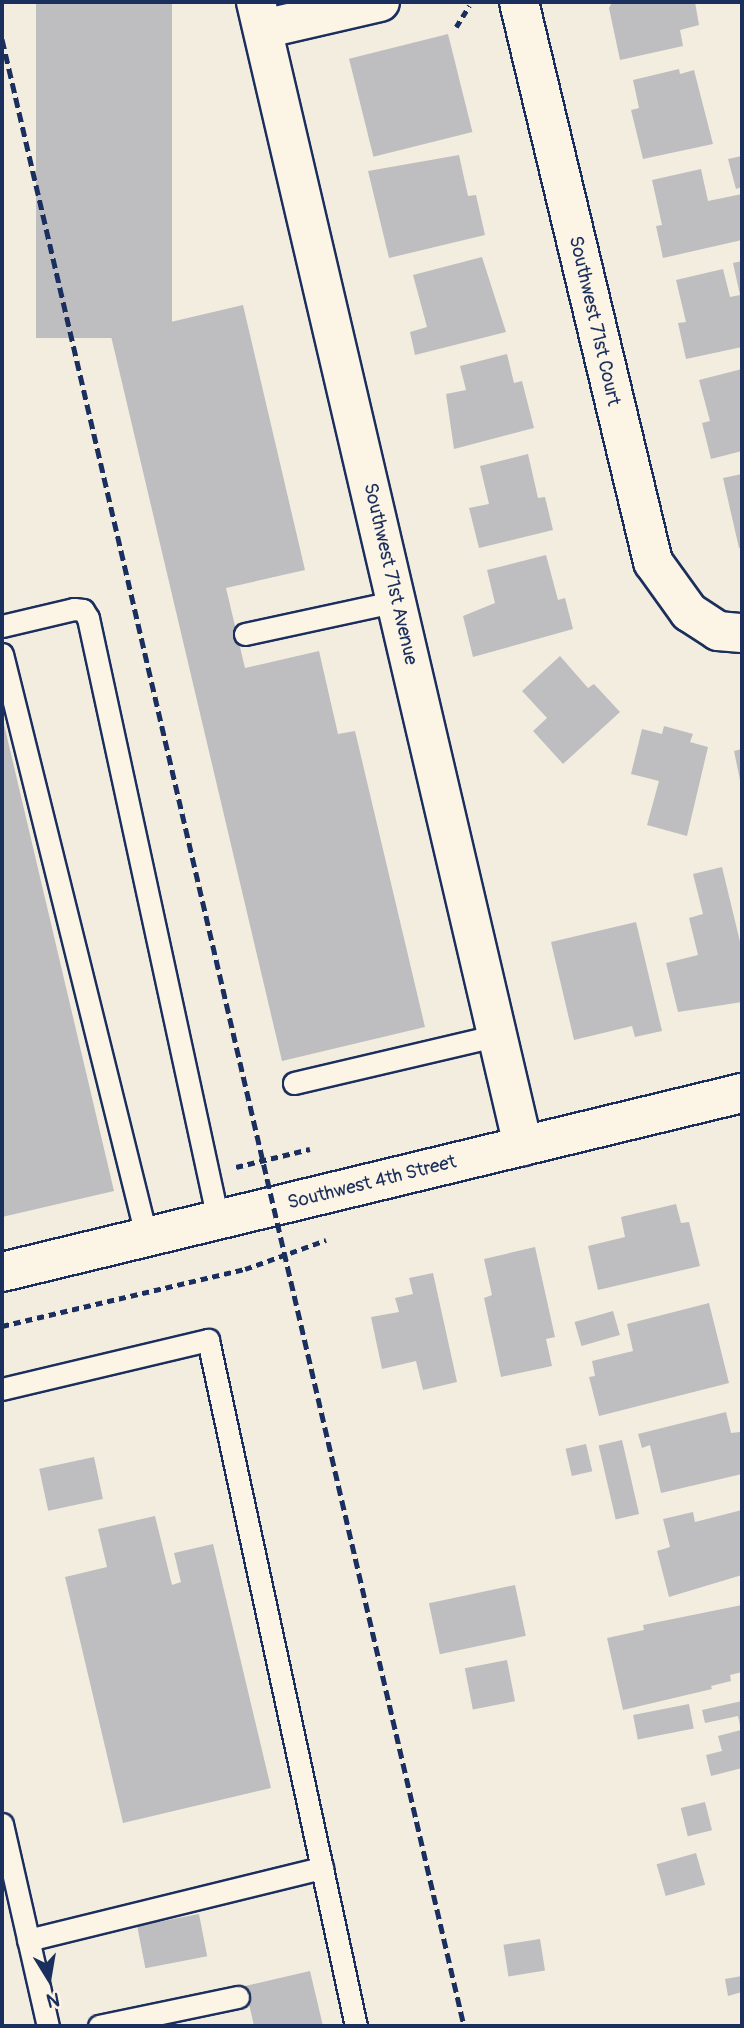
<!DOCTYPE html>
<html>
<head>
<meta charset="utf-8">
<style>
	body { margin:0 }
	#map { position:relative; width:744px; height:2028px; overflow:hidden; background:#f3ede0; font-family:Pangolin,sans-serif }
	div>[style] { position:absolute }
	.building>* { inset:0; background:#bebec0; transform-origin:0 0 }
	.path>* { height:4.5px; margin-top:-2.25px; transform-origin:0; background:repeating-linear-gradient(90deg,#1b2f5e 0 7px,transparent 0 12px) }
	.roads { filter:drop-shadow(2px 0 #1b2f5e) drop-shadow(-2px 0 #1b2f5e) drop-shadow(0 2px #1b2f5e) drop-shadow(0 -2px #1b2f5e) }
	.lane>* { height:21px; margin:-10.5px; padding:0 10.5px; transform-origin:10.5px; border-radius:10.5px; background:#fcf5e5 }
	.street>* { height:38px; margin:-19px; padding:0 19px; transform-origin:19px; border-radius:19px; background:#fcf5e5 }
	.secondary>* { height:38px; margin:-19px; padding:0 19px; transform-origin:19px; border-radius:19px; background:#fcf5e5 }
	.rail>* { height:5px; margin-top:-2.5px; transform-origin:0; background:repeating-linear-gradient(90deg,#1b2f5e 0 10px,transparent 0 15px) }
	span { translate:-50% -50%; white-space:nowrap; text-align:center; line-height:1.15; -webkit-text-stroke:5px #fcf5e5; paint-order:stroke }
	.street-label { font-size:19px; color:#1b2f5e }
	.frame { position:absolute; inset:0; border:4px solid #1b2f5e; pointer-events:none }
	.north { position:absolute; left:14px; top:1944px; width:70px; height:70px; -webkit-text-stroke:5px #fcf5e5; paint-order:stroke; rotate:169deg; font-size:19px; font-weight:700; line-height:28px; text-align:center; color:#1b2f5e }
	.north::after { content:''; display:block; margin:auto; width:24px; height:32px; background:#1b2f5e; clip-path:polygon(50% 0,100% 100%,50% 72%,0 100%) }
</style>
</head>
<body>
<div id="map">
	<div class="building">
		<div style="left:36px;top:2px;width:136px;height:336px"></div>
		<div style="clip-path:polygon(612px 2px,695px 2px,699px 25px,680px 30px,683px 46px,620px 60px,609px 8px)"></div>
		<div style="left:448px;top:34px;width:101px;height:102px;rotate:76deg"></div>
		<div style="clip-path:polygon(679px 69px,680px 74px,694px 70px,713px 144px,643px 159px,631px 110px,639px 108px,633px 80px)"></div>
		<div style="clip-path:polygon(459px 155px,468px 196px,476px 195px,485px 235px,389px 258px,368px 171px)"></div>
		<div style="clip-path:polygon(742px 156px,742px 187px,736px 189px,728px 159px)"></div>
		<div style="clip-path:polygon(701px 169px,708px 201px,742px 194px,742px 240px,663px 258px,656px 226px,662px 225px,652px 180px)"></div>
		<div style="clip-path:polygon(482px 257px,506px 332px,415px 355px,410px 332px,427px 327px,413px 275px)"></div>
		<div style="clip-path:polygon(742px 261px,742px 347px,686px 359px,678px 323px,686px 322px,676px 280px,723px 269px,730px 297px,740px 295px,733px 263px)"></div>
		<div style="clip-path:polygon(243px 305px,305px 570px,226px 588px,245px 668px,319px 651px,338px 734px,355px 731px,425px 1027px,282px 1061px,111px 336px)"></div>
		<div style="clip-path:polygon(507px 354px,514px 383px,522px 381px,534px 428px,454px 449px,446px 394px,466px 390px,460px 366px)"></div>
		<div style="clip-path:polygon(742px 369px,742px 451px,711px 459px,702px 423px,710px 421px,699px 380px)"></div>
		<div style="clip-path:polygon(528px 454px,538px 498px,545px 497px,553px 530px,479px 548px,469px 508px,489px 504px,480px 466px)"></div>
		<div style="clip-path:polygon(742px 474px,742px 547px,739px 548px,723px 478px)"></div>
		<div style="clip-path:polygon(546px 555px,558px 600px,565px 598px,573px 629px,473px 657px,463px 616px,495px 603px,487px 570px)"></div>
		<div style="clip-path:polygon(560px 656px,588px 688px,594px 684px,620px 712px,563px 764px,533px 731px,547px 718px,522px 691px)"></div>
		<div style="clip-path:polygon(3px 720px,114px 1191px,2px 1217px,2px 721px)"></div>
		<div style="clip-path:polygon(664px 726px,693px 734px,690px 742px,708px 747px,687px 836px,647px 825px,659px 781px,631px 774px,642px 729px,662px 734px)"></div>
		<div style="clip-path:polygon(742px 749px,742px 785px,741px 785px,734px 751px)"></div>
		<div style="clip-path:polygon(722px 867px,742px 950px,742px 1002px,678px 1012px,666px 963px,698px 955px,689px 918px,703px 914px,693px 874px)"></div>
		<div style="clip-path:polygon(636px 922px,662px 1031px,635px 1037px,632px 1026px,574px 1040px,551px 942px)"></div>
		<div style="clip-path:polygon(676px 1204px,681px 1223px,689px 1222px,700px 1266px,598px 1290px,588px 1246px,625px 1237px,621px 1217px)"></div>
		<div style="clip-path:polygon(535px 1247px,555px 1337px,546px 1339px,552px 1366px,501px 1377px,484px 1298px,492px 1295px,484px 1259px)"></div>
		<div style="clip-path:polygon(433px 1273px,457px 1382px,423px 1390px,416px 1361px,382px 1369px,371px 1317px,399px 1312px,395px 1298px,413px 1294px,409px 1278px)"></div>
		<div style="clip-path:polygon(709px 1303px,729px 1383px,599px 1416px,589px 1377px,595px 1376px,592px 1361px,633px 1351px,627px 1324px)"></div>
		<div style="left:613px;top:1311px;width:25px;height:40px;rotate:74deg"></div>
		<div style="clip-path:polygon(726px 1412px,731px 1433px,740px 1432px,742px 1474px,661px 1493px,650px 1445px,642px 1448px,638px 1434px)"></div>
		<div style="left:622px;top:1440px;width:76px;height:24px;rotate:77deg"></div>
		<div style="left:586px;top:1444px;width:28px;height:21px;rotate:77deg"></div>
		<div style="left:94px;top:1457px;width:43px;height:56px;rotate:78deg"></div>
		<div style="clip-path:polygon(742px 1510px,742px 1575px,669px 1597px,657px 1551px,670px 1547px,663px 1519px,693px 1512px,695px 1522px)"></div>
		<div style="clip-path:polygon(155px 1516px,172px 1585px,181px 1582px,174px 1553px,213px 1544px,271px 1788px,123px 1823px,65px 1577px,107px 1567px,98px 1529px)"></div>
		<div style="left:515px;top:1585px;width:52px;height:88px;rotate:78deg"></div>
		<div style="clip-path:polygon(742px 1605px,742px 1672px,730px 1675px,731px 1681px,711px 1686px,712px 1689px,623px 1710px,607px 1638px,644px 1630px,643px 1625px)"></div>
		<div style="left:507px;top:1660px;width:42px;height:43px;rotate:79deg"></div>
		<div style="clip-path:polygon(742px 1701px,742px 1768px,711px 1776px,706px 1755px,722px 1751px,718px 1736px,741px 1730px,738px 1716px,705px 1723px,702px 1710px)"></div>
		<div style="left:689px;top:1704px;width:25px;height:57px;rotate:79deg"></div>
		<div style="left:705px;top:1802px;width:29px;height:25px;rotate:76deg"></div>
		<div style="left:696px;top:1853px;width:33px;height:41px;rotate:74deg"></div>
		<div style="left:199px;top:1914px;width:43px;height:63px;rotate:79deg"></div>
		<div style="left:540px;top:1939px;width:32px;height:37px;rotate:81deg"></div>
		<div style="clip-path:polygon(310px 1971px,323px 2026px,254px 2026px,245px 1986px)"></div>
		<div style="clip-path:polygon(742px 1976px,742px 1992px,728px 1996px,725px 1979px)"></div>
	</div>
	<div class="path">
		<div style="left:456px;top:27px;width:25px;rotate:-58deg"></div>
		<div style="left:236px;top:1167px;width:76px;rotate:-13.7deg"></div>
		<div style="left:2px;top:1326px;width:250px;rotate:-13.2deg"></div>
		<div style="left:245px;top:1269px;width:86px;rotate:-19.7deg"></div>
	</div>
	<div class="roads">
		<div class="lane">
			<div style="left:2px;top:626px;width:74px;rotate:-13.3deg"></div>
			<div style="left:74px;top:609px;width:9px;rotate:6deg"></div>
			<div style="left:83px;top:610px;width:9px;rotate:58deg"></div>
			<div style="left:88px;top:618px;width:616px;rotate:77.81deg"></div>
			<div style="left:245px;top:634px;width:156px;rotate:-12.2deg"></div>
			<div style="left:2px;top:654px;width:603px;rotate:76.08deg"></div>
			<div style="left:294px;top:1083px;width:205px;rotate:-13.2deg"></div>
			<div style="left:2px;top:1389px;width:212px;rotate:-13.4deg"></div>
			<div style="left:208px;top:1340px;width:702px;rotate:77.83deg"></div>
			<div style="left:2px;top:1824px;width:207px;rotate:77.2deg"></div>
			<div style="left:28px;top:1940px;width:303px;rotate:-13.8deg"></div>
			<div style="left:99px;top:2026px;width:142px;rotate:-11.8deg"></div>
		</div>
		<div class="street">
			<div style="left:256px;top:2px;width:1175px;rotate:76.86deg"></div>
			<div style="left:519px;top:2px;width:576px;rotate:76.54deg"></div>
			<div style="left:653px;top:562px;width:62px;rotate:54.2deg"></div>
			<div style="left:689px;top:612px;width:35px;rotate:33deg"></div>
			<div style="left:718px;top:631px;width:24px;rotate:5deg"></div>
			<div style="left:263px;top:29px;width:120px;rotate:-13deg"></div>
		</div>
		<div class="secondary">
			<div style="left:2px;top:1272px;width:761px;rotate:-13.6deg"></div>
		</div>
	</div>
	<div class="rail">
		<div style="left:2px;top:39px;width:2040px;rotate:76.91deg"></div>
	</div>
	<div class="street-label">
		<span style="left:594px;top:321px;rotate:77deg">Southwest 71st Court</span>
		<span style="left:390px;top:574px;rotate:77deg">Southwest 71st Avenue</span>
		<span style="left:372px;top:1183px;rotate:-14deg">Southwest 4th Street</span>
	</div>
	<div class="frame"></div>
	<div class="north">N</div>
</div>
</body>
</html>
